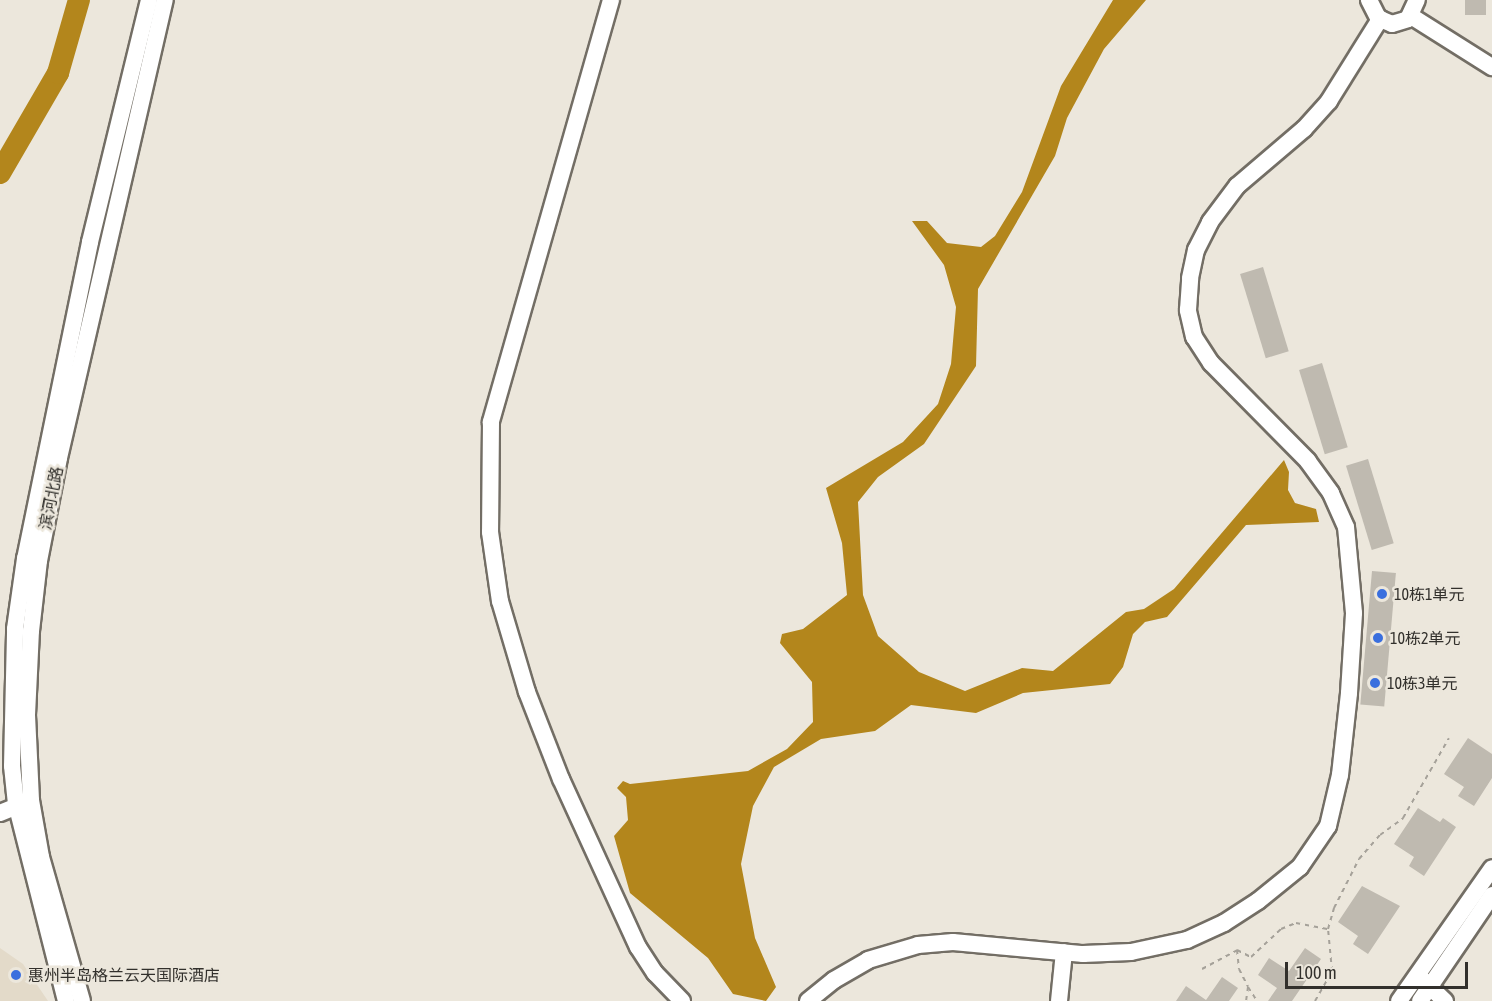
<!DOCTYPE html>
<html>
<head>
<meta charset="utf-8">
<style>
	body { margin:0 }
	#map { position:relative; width:1492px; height:1001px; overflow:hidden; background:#ece7dc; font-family:"Asap Condensed","Noto Sans SC",sans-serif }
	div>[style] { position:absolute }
	.built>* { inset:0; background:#e3dac9 }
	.water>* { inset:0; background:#b3861c }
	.river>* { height:22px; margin:-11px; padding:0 11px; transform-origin:11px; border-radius:11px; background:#b3861c }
	.building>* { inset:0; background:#bfbab0; transform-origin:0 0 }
	.path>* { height:2px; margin-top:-1px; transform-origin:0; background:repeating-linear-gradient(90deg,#a5a199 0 4.5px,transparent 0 9px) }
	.roads { filter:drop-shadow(2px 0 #736e65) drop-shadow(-2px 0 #736e65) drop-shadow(0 2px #736e65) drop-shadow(0 -2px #736e65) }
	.minor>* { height:16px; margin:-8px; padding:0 8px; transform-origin:8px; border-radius:8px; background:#fff }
	.dots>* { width:16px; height:16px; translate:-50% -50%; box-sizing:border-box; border:3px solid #ece7dc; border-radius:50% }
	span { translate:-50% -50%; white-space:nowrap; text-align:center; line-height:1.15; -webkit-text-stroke:5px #ece7dc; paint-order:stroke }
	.street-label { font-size:16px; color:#32302c }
	.poi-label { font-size:16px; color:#32302c }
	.left { translate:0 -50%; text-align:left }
	.scale { position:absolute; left:1285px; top:962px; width:183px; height:27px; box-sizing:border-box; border:3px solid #32302c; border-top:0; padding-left:8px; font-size:18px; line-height:21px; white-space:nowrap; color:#32302c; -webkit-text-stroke:4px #ece7dc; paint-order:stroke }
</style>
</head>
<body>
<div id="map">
	<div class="built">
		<div style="clip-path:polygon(0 948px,23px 964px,48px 1001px,0 1001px)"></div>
	</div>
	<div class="water">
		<div style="clip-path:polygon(1113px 0,1146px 0,1104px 49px,1067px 118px,1055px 156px,978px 289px,976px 366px,924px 444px,878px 477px,858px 502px,863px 595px,878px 636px,919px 672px,965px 691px,1022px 668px,1053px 671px,1126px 612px,1144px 609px,1174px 589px,1284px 460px,1289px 472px,1288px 490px,1295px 503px,1316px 509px,1319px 522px,1246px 525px,1167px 617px,1145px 622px,1133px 634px,1123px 667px,1110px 684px,1023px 693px,976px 713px,911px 705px,875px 731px,821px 739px,774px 767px,753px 806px,741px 864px,755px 938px,776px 987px,766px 1001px,733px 994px,708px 958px,630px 893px,614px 836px,628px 820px,626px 797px,617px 788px,623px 781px,630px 784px,748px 771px,787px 749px,813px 722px,812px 682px,780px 643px,782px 634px,803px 629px,847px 595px,842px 543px,826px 488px,903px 442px,938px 404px,951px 364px,956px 307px,944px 265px,912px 221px,927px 221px,947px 243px,981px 247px,995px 236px,1022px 192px,1061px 86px)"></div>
	</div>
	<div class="river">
		<div style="left:0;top:173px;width:116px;rotate:-59.9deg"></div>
		<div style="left:58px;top:73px;width:76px;rotate:-74deg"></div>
	</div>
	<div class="building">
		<div style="left:1465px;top:0;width:21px;height:15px"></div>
		<div style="left:1263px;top:267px;width:88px;height:24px;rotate:73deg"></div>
		<div style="left:1322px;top:363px;width:88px;height:24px;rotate:73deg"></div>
		<div style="left:1368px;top:459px;width:88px;height:23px;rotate:73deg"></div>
		<div style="left:1372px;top:571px;width:24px;height:134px;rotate:5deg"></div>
		<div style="clip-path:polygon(1468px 738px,1492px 754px,1492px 778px,1474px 806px,1458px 796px,1464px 787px,1444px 774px)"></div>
		<div style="clip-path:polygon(1418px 808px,1440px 822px,1443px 818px,1456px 827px,1424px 876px,1409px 866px,1414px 857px,1394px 844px)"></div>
		<div style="clip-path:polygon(1362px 886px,1400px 906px,1368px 954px,1353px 944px,1358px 936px,1338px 922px)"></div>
		<div style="clip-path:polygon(1305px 948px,1321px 959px,1292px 1001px,1268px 1001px,1277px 988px,1258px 975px,1269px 958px,1289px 971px)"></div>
		<div style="clip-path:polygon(1222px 977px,1238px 988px,1229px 1001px,1176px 1001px,1186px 986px,1206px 1000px)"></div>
	</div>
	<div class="path">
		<div style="left:1237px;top:950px;width:19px;rotate:84deg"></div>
		<div style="left:1239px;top:969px;width:20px;rotate:63deg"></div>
		<div style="left:1248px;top:987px;width:14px;rotate:98deg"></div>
		<div style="left:1202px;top:969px;width:40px;rotate:-28deg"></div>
		<div style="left:1237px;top:950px;width:16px;rotate:27deg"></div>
		<div style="left:1251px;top:957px;width:41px;rotate:-43deg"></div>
		<div style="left:1281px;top:929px;width:16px;rotate:-22deg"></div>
		<div style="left:1296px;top:923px;width:33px;rotate:11deg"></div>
		<div style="left:1248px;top:987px;width:17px;rotate:57deg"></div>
		<div style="left:1315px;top:1001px;width:34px;rotate:-60deg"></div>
		<div style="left:1332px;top:971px;width:42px;rotate:-95.4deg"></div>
		<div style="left:1328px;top:929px;width:22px;rotate:-74deg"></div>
		<div style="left:1334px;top:908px;width:55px;rotate:-63deg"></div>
		<div style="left:1359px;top:859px;width:32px;rotate:-49deg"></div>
		<div style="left:1380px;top:835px;width:29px;rotate:-36deg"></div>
		<div style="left:1403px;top:818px;width:92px;rotate:-60.1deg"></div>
	</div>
	<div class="roads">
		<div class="minor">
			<div style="left:611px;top:0;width:439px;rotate:105.9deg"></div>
			<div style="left:491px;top:422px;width:110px;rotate:90.5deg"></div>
			<div style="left:490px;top:532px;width:70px;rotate:81.8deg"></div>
			<div style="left:500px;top:601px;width:95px;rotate:73.5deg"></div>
			<div style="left:527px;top:692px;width:93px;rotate:68.7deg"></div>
			<div style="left:561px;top:779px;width:185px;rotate:65.4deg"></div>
			<div style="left:638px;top:947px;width:31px;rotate:57deg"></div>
			<div style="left:655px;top:973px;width:39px;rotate:46deg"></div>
			<div style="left:1369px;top:0;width:20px;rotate:63deg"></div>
			<div style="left:1378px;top:18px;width:15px;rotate:23deg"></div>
			<div style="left:1392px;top:24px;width:17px;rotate:-17deg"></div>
			<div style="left:1408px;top:19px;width:21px;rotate:-65deg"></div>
			<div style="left:1411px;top:16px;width:96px;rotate:32.2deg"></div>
			<div style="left:0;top:813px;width:27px;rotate:-22deg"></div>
			<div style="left:1422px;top:979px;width:32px;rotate:44deg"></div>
			<div style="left:66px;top:1001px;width:203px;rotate:-104.2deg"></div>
			<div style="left:16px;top:804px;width:38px;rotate:-96deg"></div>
			<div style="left:12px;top:766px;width:137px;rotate:-88.7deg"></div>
			<div style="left:15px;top:629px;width:71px;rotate:-81.9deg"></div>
			<div style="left:25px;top:559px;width:324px;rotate:-78.4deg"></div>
			<div style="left:90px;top:242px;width:249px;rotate:-76.3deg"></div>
			<div style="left:82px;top:1001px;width:150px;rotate:-105.9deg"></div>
			<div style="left:41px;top:857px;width:58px;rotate:-100deg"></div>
			<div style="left:31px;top:800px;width:85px;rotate:-92.7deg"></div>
			<div style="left:27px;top:715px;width:84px;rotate:-87.3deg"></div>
			<div style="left:31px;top:631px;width:70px;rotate:-83.5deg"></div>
			<div style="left:39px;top:561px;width:105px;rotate:-79deg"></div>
			<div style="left:59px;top:458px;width:470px;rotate:-77deg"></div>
			<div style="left:808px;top:1001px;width:33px;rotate:-39deg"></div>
			<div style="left:834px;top:980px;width:39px;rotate:-30deg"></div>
			<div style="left:868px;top:960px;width:52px;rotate:-16.7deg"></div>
			<div style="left:918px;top:945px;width:35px;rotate:-5deg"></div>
			<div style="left:953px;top:942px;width:131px;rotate:5.3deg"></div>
			<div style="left:1083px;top:954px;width:48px;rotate:-2.4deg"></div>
			<div style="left:1131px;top:952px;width:57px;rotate:-12.1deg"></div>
			<div style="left:1187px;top:940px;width:41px;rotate:-24.7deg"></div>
			<div style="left:1224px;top:923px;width:40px;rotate:-32.9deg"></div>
			<div style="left:1258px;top:901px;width:54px;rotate:-39deg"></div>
			<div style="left:1300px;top:867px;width:50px;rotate:-55.7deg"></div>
			<div style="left:1328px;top:826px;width:52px;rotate:-76.8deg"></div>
			<div style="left:1340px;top:775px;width:82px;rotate:-83.7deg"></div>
			<div style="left:1349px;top:693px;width:80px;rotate:-86.4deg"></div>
			<div style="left:1354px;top:613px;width:86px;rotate:-95.3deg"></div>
			<div style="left:1346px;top:527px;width:37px;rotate:-114deg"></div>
			<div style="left:1331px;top:493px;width:39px;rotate:-126deg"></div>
			<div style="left:1308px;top:461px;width:138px;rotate:-134.7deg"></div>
			<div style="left:1211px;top:363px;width:31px;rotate:-123deg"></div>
			<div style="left:1194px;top:337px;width:28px;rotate:-103deg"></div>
			<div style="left:1188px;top:310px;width:32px;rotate:-86deg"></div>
			<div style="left:1190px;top:278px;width:29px;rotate:-78deg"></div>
			<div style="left:1196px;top:250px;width:31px;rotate:-63deg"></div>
			<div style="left:1210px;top:222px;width:45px;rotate:-53.1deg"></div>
			<div style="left:1237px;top:186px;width:88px;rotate:-40.4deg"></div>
			<div style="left:1304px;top:129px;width:38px;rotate:-48deg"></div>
			<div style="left:1329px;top:101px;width:97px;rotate:-58.1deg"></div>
			<div style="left:1059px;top:1001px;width:49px;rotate:-84.2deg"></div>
			<div style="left:1399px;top:1001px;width:162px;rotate:-55deg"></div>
			<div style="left:1420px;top:1001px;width:128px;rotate:-55.8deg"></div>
		</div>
	</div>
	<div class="dots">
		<div style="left:1382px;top:594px;background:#3a6fde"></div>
		<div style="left:1378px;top:638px;background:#3a6fde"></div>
		<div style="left:1375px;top:683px;background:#3a6fde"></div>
		<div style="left:16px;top:975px;background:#3a6fde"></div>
	</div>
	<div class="street-label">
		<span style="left:51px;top:498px;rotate:-79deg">滨河北路</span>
	</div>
	<div class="poi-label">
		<span class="left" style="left:1394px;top:594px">10栋1单元</span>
		<span class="left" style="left:1390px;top:638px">10栋2单元</span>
		<span class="left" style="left:1387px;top:683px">10栋3单元</span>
		<span class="left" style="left:28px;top:975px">惠州半岛格兰云天国际酒店</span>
	</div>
	<div class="scale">100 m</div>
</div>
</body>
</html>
